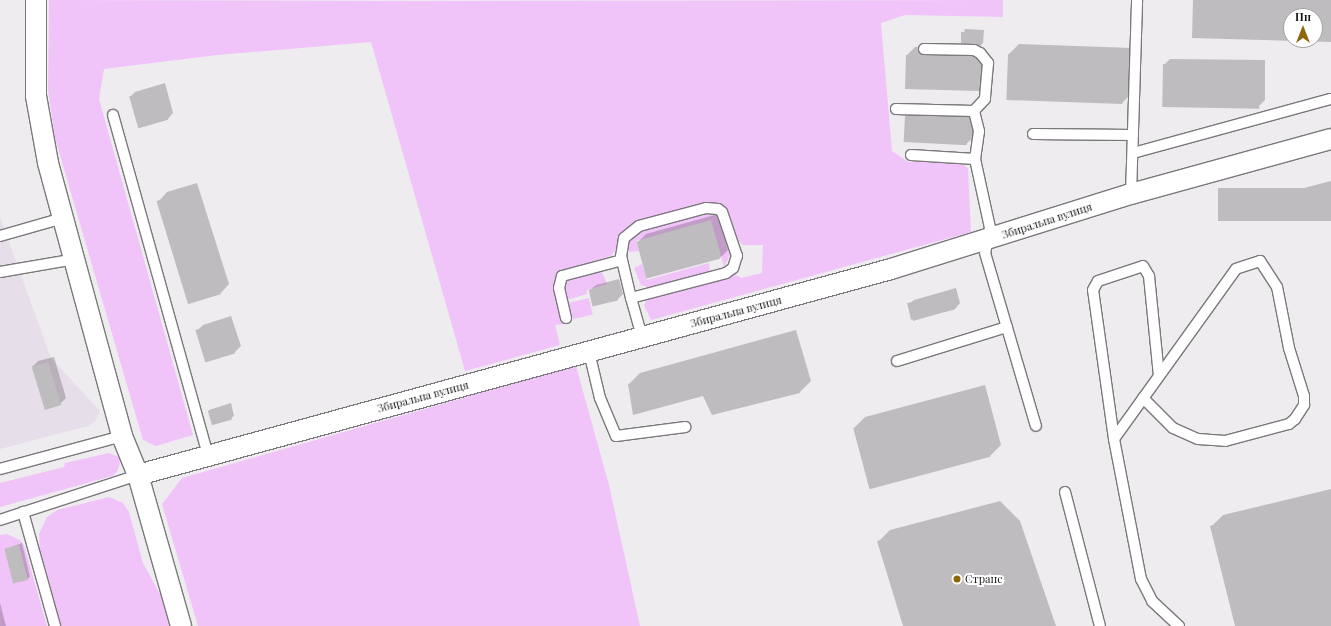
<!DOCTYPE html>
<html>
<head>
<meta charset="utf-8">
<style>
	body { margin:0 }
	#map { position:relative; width:1331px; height:626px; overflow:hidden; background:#efecf0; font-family:"Playfair Display",serif }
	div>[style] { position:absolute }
	.built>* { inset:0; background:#e6dee8 }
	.green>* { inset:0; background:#f0c4f9; transform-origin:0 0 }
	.shadow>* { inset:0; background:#0003 }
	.building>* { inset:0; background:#bfbcbf; transform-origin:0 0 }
	.roads { filter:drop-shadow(1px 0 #7b787c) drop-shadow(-1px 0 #7b787c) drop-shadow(0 1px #7b787c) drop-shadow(0 -1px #7b787c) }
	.lane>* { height:10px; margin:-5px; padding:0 5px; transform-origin:5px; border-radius:5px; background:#fff }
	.street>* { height:20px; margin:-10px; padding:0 10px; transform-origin:10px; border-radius:10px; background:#fff }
	.dots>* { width:11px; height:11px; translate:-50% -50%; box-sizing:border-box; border:2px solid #fff; border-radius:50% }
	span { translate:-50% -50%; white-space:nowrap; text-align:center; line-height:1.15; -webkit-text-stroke:4px #fff; paint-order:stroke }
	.street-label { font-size:11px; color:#171617 }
	.poi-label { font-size:11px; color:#171617 }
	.left { translate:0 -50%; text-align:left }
	.north { position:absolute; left:1283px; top:8px; width:40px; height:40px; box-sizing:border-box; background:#fff; border:1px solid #a2a2a2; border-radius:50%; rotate:0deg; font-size:11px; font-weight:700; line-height:16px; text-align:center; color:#171617 }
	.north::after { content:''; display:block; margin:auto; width:14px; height:18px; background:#8e660b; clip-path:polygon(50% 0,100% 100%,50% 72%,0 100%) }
</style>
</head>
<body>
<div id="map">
	<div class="built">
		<div style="clip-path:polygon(0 217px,51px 358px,100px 411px,96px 420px,88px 426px,0 449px)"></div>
	</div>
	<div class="green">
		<div style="clip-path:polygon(49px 0,419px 1px,1003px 0,1003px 17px,905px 15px,881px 23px,892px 151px,908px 162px,958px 162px,965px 166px,968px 169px,971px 232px,651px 320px,644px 305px,647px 299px,735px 274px,741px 278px,762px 273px,763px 245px,743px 245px,736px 239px,725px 209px,713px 203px,707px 203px,634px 223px,620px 235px,617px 248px,611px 256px,564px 270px,559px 273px,554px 284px,564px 324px,555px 325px,560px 345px,465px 371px,371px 42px,217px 55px,104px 69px,99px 99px,193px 435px,156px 446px,143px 440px,55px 138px,48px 89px)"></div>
		<div style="clip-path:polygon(706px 212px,715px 213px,721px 219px,731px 253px,724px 267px,711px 220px,636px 241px,639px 251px,629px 252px,628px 240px,637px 231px)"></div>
		<div style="clip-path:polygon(709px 263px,710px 272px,651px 288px,641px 285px,634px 268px,642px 264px,647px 280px)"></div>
		<div style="clip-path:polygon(601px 270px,607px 284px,587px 290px,587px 294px,567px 300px,563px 285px,566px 279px)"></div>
		<div style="left:589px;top:298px;width:17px;height:23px;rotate:77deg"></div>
		<div style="clip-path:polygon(576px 366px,609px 485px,640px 626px,198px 626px,162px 504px,182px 478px)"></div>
		<div style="clip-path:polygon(109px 453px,119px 457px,120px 463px,117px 472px,112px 476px,0 507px,0 483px,64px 467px,65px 463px)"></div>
		<div style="clip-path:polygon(109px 497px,123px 503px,129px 512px,143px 563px,161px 596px,169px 626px,61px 626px,40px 549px,39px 534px,47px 517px,57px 510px)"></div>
		<div style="clip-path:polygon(7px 534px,20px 540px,24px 545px,47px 626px,0 626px,0 535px)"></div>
	</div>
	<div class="shadow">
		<div style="clip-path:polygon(965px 29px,984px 30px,983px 43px,981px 45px,962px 42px)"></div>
		<div style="clip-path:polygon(1019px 44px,1133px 48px,1132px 93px,1122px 103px,1007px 99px,1009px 54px)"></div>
		<div style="clip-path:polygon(915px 47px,927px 47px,927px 55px,963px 56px,970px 48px,981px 48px,989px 55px,987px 81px,979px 90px,906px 88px,907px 55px)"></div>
		<div style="clip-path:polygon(1170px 59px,1265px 60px,1265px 100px,1259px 106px,1164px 65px)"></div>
		<div style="clip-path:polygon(165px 83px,173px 113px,168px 119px,139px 128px,130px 97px,135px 92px)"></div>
		<div style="clip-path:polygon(914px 108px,976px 111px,975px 136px,966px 144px,906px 116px)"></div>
		<div style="clip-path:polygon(1331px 181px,1331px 220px,1223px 217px,1234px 206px)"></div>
		<div style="clip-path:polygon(197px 183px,229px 284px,221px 293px,190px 302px,159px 201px,167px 192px)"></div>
		<div style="clip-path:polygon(718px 214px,728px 250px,720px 258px,638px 242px,646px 234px)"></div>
		<div style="clip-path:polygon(619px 279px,623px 294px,617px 300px,590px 290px,596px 285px)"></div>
		<div style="clip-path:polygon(956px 288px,960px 303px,955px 309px,913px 321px,909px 305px,914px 300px)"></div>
		<div style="clip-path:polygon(231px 316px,241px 346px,235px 352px,206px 361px,197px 331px,203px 325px)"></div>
		<div style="clip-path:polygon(796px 330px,811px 381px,800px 392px,703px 394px,629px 384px,640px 373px)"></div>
		<div style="clip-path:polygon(54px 357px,66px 398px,60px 404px,32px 367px,38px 361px)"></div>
		<div style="clip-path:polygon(985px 385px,1001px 445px,990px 456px,870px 488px,854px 428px,865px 417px)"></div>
		<div style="clip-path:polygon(231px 403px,234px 416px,231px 418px,209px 410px)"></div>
		<div style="clip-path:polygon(1331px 489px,1331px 626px,1236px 626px,1212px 526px,1223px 515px)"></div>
		<div style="clip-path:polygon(1000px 501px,1020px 521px,1056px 626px,904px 626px,879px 541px,890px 530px)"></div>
		<div style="clip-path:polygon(22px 543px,30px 577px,27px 579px,6px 549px)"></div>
		<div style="clip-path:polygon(0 603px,6px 626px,0 626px)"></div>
	</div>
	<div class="building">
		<div style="clip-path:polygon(evenodd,1193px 0,1331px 0,1331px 42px,1192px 38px,1193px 0,1291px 16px,1315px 16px,1315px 40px,1291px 40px,1291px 16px)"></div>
		<div style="clip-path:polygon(961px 32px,982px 32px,981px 46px,961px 43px)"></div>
		<div style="left:1008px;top:54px;width:116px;height:46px;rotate:2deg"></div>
		<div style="clip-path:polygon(906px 55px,919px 56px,919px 63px,960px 64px,961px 56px,972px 56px,981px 64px,979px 91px,905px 89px)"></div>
		<div style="left:1163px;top:64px;width:97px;height:43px;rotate:1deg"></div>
		<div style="left:159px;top:88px;width:33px;height:31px;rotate:74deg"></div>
		<div style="left:905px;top:116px;width:63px;height:26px;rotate:3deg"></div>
		<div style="left:1331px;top:188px;width:33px;height:113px;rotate:90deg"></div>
		<div style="left:189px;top:191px;width:108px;height:34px;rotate:73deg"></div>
		<div style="left:710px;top:222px;width:38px;height:76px;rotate:75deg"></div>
		<div style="left:614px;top:284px;width:17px;height:26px;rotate:77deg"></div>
		<div style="left:951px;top:293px;width:17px;height:45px;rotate:77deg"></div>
		<div style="left:225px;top:321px;width:34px;height:31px;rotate:73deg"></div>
		<div style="clip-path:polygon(785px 340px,800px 393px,712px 415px,703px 396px,633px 415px,628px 384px)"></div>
		<div style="left:48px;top:362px;width:45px;height:17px;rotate:73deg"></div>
		<div style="left:974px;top:396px;width:63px;height:125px;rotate:75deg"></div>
		<div style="left:228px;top:405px;width:15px;height:21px;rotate:74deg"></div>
		<div style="clip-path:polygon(1331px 496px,1331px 626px,1235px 626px,1210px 526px)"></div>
		<div style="clip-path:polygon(988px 512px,1009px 532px,1042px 626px,903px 626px,877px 541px)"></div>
		<div style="left:19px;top:545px;width:36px;height:15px;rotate:76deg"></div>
	</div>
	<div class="roads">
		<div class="lane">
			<div style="left:924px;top:49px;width:50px;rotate:1.1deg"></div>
			<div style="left:974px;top:50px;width:7px;rotate:27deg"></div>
			<div style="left:980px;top:53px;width:13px;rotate:51deg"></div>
			<div style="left:988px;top:63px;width:36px;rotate:95deg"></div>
			<div style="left:985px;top:99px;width:16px;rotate:133deg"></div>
			<div style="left:974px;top:111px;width:21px;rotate:76deg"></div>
			<div style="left:979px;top:131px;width:28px;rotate:98deg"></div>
			<div style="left:975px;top:159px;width:71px;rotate:77.7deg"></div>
			<div style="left:990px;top:228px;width:25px;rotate:101deg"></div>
			<div style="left:985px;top:253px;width:180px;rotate:73.6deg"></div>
			<div style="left:896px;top:109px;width:78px;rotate:1.5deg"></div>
			<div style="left:113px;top:115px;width:354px;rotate:74.4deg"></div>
			<div style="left:1033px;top:134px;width:100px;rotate:0.6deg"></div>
			<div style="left:1133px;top:153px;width:205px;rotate:-15.3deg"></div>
			<div style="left:911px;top:155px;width:64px;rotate:3.6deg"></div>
			<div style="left:1131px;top:194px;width:194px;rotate:-88.2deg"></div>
			<div style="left:0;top:236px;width:66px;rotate:-15.9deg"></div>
			<div style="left:0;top:272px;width:76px;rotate:-9.8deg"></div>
			<div style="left:631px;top:298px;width:98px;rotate:-14.7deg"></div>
			<div style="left:726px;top:273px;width:9px;rotate:-36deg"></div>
			<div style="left:733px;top:268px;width:13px;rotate:-72deg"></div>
			<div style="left:737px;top:256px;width:46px;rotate:-108.8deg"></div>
			<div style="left:722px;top:212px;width:5px;rotate:-143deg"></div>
			<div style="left:718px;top:209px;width:12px;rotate:-175deg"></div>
			<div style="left:706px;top:208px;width:69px;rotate:165deg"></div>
			<div style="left:639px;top:226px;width:19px;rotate:141deg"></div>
			<div style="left:624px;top:238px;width:18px;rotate:99deg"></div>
			<div style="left:621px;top:256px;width:43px;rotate:76.6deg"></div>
			<div style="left:631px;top:298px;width:41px;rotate:74.2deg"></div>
			<div style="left:566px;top:318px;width:31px;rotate:-103deg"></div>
			<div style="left:559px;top:288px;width:12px;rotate:-76deg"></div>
			<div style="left:562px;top:276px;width:62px;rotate:-14.9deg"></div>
			<div style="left:589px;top:352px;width:47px;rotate:76.6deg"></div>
			<div style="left:600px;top:398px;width:41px;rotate:67.2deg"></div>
			<div style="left:616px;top:436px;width:70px;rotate:-7.4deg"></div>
			<div style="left:897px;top:361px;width:115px;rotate:-17.2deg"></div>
			<div style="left:1143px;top:398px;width:42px;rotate:45deg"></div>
			<div style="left:1173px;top:428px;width:27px;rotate:24deg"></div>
			<div style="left:1198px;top:439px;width:27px;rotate:4deg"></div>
			<div style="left:1225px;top:441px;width:66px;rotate:-14.9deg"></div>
			<div style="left:1289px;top:424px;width:8px;rotate:-40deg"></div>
			<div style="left:1295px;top:419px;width:17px;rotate:-57deg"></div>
			<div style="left:1304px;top:405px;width:9px;rotate:-90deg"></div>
			<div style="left:1304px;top:396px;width:50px;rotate:-107.4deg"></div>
			<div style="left:1289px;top:348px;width:62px;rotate:-101.1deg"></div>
			<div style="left:1277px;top:287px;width:31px;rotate:-123deg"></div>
			<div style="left:1260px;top:261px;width:25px;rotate:162deg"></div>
			<div style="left:1236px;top:269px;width:209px;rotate:125.7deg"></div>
			<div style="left:1114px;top:439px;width:143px;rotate:79.1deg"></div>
			<div style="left:1141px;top:579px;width:25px;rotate:63deg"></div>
			<div style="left:1152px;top:601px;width:37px;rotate:43deg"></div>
			<div style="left:1114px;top:439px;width:150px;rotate:-98deg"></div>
			<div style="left:1093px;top:290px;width:10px;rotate:-61deg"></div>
			<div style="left:1098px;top:281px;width:47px;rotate:-18.4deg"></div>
			<div style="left:1143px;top:266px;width:12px;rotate:59deg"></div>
			<div style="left:1149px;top:276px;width:100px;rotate:84.3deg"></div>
			<div style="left:0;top:469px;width:126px;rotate:-15.1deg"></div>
			<div style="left:1065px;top:492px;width:138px;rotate:75.4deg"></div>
			<div style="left:23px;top:512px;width:118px;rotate:74.3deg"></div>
			<div style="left:0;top:520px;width:145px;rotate:-18.1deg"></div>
		</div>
		<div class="street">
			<div style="left:36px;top:0;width:96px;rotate:90deg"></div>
			<div style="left:36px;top:96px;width:68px;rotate:79.8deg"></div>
			<div style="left:48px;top:163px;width:283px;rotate:74.8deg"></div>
			<div style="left:122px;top:436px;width:42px;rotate:67.7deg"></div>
			<div style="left:138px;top:475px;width:157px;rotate:74.1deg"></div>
			<div style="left:138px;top:475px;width:781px;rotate:-15.3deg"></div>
			<div style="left:891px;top:269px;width:251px;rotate:-17.4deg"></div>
			<div style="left:1131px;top:194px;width:207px;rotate:-15.4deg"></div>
		</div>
	</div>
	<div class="dots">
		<div style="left:957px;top:579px;background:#8e660b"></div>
	</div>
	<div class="street-label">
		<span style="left:1047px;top:221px;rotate:-18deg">Збиральна вулиця</span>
		<span style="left:736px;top:312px;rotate:-15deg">Збиральна вулиця</span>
		<span style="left:423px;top:397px;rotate:-15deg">Збиральна вулиця</span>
	</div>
	<div class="poi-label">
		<span class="left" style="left:965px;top:579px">Странс</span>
	</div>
	<div class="north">Пн</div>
</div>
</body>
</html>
